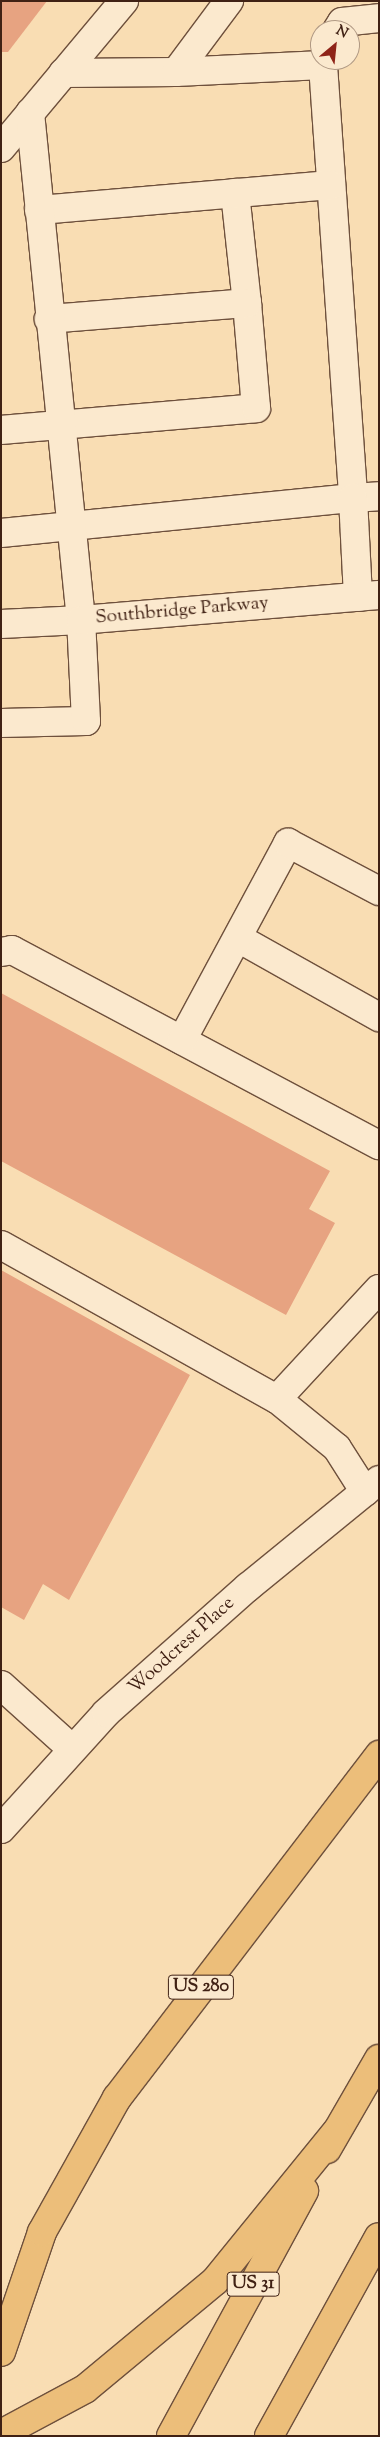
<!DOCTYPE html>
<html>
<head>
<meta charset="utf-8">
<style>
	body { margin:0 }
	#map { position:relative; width:380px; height:2437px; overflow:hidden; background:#f9ddb3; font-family:"Sorts Mill Goudy",serif }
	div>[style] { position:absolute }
	.building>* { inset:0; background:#e7a381 }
	.roads { filter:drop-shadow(1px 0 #6e503c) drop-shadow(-1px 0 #6e503c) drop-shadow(0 1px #6e503c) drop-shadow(0 -1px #6e503c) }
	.minor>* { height:28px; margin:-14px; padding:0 14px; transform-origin:14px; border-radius:14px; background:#fbe9ce }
	.highway>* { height:28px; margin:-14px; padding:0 14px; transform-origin:14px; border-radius:14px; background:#ecbe7a }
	span { translate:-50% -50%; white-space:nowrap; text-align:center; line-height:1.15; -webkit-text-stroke:4px #fbe9ce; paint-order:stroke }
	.shield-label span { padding:1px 4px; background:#fbe9ce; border:1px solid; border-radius:4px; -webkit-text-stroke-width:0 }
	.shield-label { font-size:18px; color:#402114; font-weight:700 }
	.street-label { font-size:19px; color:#402114 }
	.frame { position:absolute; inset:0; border:2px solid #402114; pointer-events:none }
	.north { position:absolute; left:310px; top:20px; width:50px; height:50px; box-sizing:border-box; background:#fbe9ce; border:1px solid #b09984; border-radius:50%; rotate:28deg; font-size:14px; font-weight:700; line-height:20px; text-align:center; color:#402114 }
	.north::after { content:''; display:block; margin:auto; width:18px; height:22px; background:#8f2418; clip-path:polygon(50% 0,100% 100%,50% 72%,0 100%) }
</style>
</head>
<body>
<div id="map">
	<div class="building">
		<div style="clip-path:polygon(1px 1px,47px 1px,8px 52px,1px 52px)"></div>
		<div style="clip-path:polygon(1px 993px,330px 1171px,309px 1209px,335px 1223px,286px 1315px,1px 1161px)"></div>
		<div style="clip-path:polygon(1px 1270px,190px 1375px,69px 1600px,43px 1584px,24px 1620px,1px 1607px)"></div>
	</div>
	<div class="roads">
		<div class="minor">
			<div style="left:337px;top:30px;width:9px;rotate:-58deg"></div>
			<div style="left:342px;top:22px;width:37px;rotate:-6deg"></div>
			<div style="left:323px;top:65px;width:434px;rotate:86deg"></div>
			<div style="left:353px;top:498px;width:26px;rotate:-4deg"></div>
			<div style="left:176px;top:72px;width:147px;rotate:-2.7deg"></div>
			<div style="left:323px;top:65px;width:5px;rotate:-68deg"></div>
			<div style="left:63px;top:73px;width:113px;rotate:-0.5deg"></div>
			<div style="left:176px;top:72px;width:89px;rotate:-53.3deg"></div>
			<div style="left:1px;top:148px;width:192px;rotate:-50.1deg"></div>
			<div style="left:235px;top:193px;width:111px;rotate:83.8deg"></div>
			<div style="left:39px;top:210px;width:293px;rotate:-4.9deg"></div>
			<div style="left:1px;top:430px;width:256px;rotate:-4.9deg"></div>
			<div style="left:256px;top:408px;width:105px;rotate:-94.9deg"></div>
			<div style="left:247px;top:303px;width:199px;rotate:175.4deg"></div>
			<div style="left:1px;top:533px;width:354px;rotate:-5.7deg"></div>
			<div style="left:353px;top:498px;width:99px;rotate:87.1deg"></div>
			<div style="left:1px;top:624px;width:80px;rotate:-2.9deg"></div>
			<div style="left:81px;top:620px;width:510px;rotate:-95.74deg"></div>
			<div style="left:1px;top:723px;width:85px;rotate:-1.3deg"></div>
			<div style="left:86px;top:721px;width:101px;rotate:-92.8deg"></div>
			<div style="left:81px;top:620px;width:299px;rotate:-4.8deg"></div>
			<div style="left:238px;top:938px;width:162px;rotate:29.3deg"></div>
			<div style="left:1px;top:952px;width:11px;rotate:-10deg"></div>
			<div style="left:12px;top:950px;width:416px;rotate:28deg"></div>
			<div style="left:182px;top:1040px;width:224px;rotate:-61.7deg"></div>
			<div style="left:288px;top:843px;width:103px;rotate:27.8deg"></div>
			<div style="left:1px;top:1245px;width:316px;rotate:29.2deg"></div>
			<div style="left:277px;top:1399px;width:150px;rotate:-47.2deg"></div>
			<div style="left:277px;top:1399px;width:77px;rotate:39.2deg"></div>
			<div style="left:337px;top:1448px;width:52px;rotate:57.5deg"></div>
			<div style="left:1px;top:1685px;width:96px;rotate:42deg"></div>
			<div style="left:1px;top:1829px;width:156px;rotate:-47.8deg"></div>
			<div style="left:106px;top:1713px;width:190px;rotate:-41.6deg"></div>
			<div style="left:248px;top:1587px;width:169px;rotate:-39.2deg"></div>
		</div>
		<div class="highway">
			<div style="left:327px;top:2149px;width:104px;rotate:-60deg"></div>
			<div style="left:1px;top:2352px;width:127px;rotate:-71.1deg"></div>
			<div style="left:42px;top:2232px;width:154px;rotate:-60.8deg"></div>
			<div style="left:117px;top:2098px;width:432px;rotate:-52.6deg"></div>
			<div style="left:1px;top:2434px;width:95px;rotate:-28.2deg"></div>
			<div style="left:85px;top:2389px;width:169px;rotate:-39.7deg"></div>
			<div style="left:215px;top:2281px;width:192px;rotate:-50.9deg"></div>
			<div style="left:171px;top:2436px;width:279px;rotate:-61.5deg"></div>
			<div style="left:269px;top:2436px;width:227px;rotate:-61.1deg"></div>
		</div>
	</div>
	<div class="shield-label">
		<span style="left:201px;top:1987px">US 280</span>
		<span style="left:253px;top:2284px">US 31</span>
	</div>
	<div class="street-label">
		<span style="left:182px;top:611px;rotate:-5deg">Southbridge Parkway</span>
		<span style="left:182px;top:1646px;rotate:-42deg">Woodcrest Place</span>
	</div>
	<div class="frame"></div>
	<div class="north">N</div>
</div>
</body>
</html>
